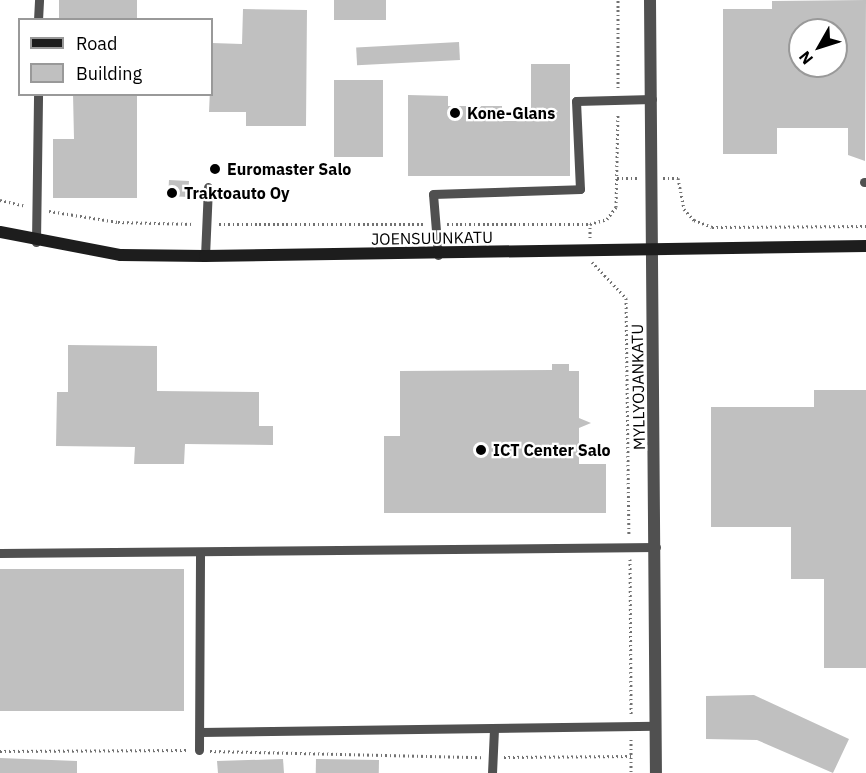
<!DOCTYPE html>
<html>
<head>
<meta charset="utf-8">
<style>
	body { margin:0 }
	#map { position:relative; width:866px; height:773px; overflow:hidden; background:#fff; font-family:"IBM Plex Sans",sans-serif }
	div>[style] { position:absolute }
	.building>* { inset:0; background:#c0c0c0; transform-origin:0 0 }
	.path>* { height:3px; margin-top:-1.5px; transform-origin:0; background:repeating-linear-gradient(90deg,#727272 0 1.5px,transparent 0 4.5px) }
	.lane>* { height:9px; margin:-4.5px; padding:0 4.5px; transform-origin:4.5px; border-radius:4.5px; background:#505050 }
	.street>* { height:12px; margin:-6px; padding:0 6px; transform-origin:6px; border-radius:6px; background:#505050 }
	.secondary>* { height:12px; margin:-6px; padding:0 6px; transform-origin:6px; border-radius:6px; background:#1d1d1d }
	.dots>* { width:16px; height:16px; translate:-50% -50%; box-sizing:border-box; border:3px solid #fff; border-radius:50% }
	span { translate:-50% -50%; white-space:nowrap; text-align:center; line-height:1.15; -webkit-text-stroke:4.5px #fff; paint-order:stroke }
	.poi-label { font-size:16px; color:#000; font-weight:700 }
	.left { translate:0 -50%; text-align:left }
	.street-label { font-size:16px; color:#000 }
	.legend { position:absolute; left:18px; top:18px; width:195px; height:78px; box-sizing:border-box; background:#fff; border:2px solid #999; margin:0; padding:8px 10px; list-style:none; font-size:18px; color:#000 }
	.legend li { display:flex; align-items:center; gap:12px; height:30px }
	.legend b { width:30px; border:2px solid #999 }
	.north { position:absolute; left:788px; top:18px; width:60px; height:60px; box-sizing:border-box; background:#fff; border:2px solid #999; border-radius:50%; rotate:231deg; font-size:16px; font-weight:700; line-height:24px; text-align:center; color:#000 }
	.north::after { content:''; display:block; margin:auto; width:21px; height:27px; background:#000; clip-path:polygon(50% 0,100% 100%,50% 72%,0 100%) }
</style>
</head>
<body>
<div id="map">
	<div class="building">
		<div style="left:59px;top:0;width:78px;height:20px"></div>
		<div style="left:334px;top:0;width:52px;height:20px"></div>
		<div style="clip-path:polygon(evenodd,866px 0,865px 161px,848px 155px,848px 128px,777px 128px,777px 154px,723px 154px,723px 9px,772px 9px,772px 1px,866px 0,800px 30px,836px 30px,836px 66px,800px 66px,800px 30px)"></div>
		<div style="clip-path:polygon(243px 9px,307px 10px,306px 126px,246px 126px,246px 112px,209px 112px,212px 43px,242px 44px)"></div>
		<div style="left:459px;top:42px;width:18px;height:103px;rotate:87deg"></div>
		<div style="clip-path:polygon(531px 64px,570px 64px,570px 176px,408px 176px,408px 95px,448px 96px,448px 106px,502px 106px,502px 121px,531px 121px)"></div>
		<div style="left:334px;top:80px;width:49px;height:77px"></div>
		<div style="clip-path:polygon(73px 94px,137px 94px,137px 198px,53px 198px,53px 139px,74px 139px)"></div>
		<div style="left:169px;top:180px;width:20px;height:16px;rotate:3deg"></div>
		<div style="clip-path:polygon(68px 345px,157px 346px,157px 391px,259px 392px,259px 426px,273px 426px,273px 445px,185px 444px,184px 464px,134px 464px,135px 447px,56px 446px,57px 392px,68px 392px)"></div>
		<div style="clip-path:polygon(552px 364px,569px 364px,569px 371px,579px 371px,579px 418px,591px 423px,579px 428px,579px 464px,606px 464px,606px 513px,384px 513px,384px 436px,400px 436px,400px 371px,552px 370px)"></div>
		<div style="clip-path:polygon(814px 390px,866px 390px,866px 668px,824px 668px,824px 579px,791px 579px,791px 527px,711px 527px,711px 407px,814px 407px)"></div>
		<div style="left:184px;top:569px;width:142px;height:184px;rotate:90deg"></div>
		<div style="clip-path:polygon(754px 695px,849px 739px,833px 773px,757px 740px,706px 739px,706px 696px)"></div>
		<div style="clip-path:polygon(0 758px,77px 761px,77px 773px,0 773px)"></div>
		<div style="clip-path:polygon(283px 759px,284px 773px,218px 773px,217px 761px)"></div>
		<div style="left:316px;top:759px;width:63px;height:14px;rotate:1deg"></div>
	</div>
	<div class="path">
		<div style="left:618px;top:88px;width:88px;rotate:-90deg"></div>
		<div style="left:617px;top:178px;width:22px"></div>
		<div style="left:663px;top:178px;width:15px"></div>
		<div style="left:678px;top:178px;width:32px;rotate:79deg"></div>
		<div style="left:684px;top:209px;width:15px;rotate:48deg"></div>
		<div style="left:694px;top:220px;width:19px;rotate:21deg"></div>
		<div style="left:712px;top:227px;width:154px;rotate:-0.4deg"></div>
		<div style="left:0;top:200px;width:26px;rotate:13deg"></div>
		<div style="left:49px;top:211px;width:70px;rotate:9.1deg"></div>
		<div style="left:118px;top:222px;width:76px;rotate:1.5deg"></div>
		<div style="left:219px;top:224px;width:206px"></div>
		<div style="left:447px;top:224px;width:143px"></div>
		<div style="left:590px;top:238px;width:14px;rotate:-90deg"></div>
		<div style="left:590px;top:224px;width:18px;rotate:-16deg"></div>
		<div style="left:607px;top:219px;width:15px;rotate:-53deg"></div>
		<div style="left:616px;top:207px;width:94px;rotate:-88.8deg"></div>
		<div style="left:592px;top:262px;width:50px;rotate:46.6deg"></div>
		<div style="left:626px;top:298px;width:236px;rotate:89.3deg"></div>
		<div style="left:630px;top:559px;width:155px;rotate:89.6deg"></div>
		<div style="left:631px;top:739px;width:34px;rotate:90deg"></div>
		<div style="left:0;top:751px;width:189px;rotate:-0.3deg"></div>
		<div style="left:210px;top:751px;width:272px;rotate:1.3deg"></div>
		<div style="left:504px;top:757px;width:127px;rotate:-0.5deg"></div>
	</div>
	<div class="lane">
		<div style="left:38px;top:20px;width:20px;rotate:-87deg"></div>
		<div style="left:864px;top:182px;width:2px"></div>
		<div style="left:36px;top:242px;width:148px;rotate:-89.2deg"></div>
		<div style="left:438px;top:255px;width:61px;rotate:-94.7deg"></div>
		<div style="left:433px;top:194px;width:147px;rotate:-1.9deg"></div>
		<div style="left:580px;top:189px;width:88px;rotate:-92.6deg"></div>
		<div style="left:576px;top:101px;width:76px;rotate:-1.5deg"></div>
		<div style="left:205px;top:256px;width:69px;rotate:-87.5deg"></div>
		<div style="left:0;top:553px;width:656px;rotate:-0.52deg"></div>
		<div style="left:200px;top:732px;width:456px;rotate:-0.8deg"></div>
		<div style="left:199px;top:750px;width:197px;rotate:-89.7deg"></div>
		<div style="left:492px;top:773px;width:44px;rotate:-87.4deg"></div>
	</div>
	<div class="street">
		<div style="left:650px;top:0;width:773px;rotate:89.56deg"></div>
	</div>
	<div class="secondary">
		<div style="left:0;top:232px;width:123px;rotate:10.8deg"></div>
		<div style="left:121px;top:255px;width:84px;rotate:0.7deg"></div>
		<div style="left:205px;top:256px;width:661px;rotate:-0.87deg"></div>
	</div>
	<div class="dots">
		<div style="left:455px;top:113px;background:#000"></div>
		<div style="left:215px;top:169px;background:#000"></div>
		<div style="left:172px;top:193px;background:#000"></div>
		<div style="left:481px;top:450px;background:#000"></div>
	</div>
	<div class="poi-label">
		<span class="left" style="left:467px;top:113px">Kone-Glans</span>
		<span class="left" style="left:227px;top:169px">Euromaster Salo</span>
		<span class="left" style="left:184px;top:193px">Traktoauto Oy</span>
		<span class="left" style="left:493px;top:450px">ICT Center Salo</span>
	</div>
	<div class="street-label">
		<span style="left:432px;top:238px;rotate:-1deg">JOENSUUNKATU</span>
		<span style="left:638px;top:387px;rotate:-91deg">MYLLYOJANKATU</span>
	</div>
	<ul class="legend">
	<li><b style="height:8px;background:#1d1d1d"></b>Road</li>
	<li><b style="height:16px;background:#c0c0c0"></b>Building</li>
	</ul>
	<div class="north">N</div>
</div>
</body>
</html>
